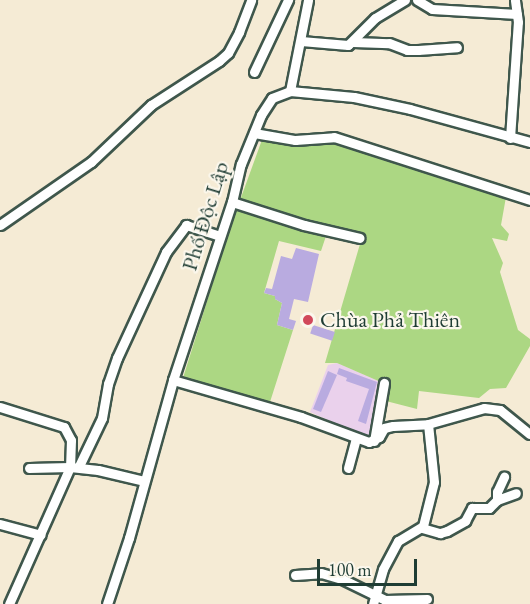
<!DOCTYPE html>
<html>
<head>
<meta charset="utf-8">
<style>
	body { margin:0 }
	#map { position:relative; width:530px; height:604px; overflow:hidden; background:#f5ebd5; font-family:"EB Garamond",serif }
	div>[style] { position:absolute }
	.built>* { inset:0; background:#ead1ec }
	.green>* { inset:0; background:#acd783 }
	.building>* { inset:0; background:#b9abe0; transform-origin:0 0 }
	.roads { filter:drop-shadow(2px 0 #3f574c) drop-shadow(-2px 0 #3f574c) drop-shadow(0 2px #3f574c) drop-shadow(0 -2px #3f574c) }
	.minor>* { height:9px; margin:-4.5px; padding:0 4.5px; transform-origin:4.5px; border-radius:4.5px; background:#fff }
	.dots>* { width:16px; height:16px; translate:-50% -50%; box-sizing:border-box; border:3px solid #fbf7ec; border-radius:50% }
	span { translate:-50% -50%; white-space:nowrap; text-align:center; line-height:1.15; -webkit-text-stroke:4.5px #fbf7ec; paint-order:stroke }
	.street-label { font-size:22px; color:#1f3d34 }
	.poi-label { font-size:22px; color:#1f3d34 }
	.left { translate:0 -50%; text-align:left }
	.scale { position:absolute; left:317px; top:559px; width:100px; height:27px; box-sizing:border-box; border:3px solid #1f3d34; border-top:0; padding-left:8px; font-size:18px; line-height:21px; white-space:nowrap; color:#1f3d34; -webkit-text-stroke:4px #fbf7ec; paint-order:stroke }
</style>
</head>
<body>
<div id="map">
	<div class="built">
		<div style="clip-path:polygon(337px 363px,383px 383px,372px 435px,368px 438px,310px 412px,328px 365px)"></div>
	</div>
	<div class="green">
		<div style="clip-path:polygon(263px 137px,328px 139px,506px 197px,501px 225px,509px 234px,507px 241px,492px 238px,503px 263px,500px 272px,518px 330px,530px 339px,530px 346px,506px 388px,490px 389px,479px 398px,419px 391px,417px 409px,382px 400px,383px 383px,337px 363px,325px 363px,360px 244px,326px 236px,321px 251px,279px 241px,264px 293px,275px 296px,275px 299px,282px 303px,277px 325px,293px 330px,270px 402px,182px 381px,231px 225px)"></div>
	</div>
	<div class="building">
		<div style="clip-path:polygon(296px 248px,319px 254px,308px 302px,294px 299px,289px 319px,296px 321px,293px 330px,277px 325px,282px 303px,275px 299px,275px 296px,264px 293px,266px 288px,272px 289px,281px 256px,292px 259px)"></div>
		<div style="left:313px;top:325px;width:23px;height:9px;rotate:18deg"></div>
		<div style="clip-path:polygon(339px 368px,377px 382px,366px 424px,358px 421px,369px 389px,346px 381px,347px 378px,337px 374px)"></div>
		<div style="clip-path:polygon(328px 371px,337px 375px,321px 412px,313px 409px)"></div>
	</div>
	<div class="roads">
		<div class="minor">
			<div style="left:417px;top:0;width:17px;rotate:31deg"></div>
			<div style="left:432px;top:9px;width:85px;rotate:3.4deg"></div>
			<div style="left:301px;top:41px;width:47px;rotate:4.9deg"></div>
			<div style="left:348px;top:45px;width:38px;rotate:-45deg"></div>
			<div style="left:375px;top:18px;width:35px;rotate:-31deg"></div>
			<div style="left:353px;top:42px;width:36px;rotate:2deg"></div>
			<div style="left:389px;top:43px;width:19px;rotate:21deg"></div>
			<div style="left:407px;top:50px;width:11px"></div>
			<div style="left:418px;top:50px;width:39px;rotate:-4deg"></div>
			<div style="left:254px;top:72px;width:80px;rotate:-64.7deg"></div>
			<div style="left:290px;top:91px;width:93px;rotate:-78.8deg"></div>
			<div style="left:254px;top:133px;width:42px;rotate:9.7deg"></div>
			<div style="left:295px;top:140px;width:39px;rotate:-4deg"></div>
			<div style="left:334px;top:137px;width:206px;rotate:17.8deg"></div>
			<div style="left:510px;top:138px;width:116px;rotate:-86.1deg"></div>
			<div style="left:518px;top:22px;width:22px;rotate:-98deg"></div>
			<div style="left:232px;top:202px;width:76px;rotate:17.7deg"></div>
			<div style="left:304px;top:225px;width:57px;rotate:13.1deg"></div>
			<div style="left:0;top:225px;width:111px;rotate:-34.7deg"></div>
			<div style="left:91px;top:162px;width:83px;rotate:-43.5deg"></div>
			<div style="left:151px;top:105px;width:81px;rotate:-32.9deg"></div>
			<div style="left:219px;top:61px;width:12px;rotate:-42deg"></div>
			<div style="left:228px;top:53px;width:24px;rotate:-62deg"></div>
			<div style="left:239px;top:32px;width:34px;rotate:-69deg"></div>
			<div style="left:173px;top:380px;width:133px;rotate:16.1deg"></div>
			<div style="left:301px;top:417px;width:72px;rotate:20.2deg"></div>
			<div style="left:369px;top:442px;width:11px;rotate:-27deg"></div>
			<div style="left:379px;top:437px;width:10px;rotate:-61deg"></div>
			<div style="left:384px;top:428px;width:9px;rotate:-13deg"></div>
			<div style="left:393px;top:426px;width:35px;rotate:-3deg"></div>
			<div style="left:428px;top:424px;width:58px;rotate:-15.9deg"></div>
			<div style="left:484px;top:408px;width:16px;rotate:7deg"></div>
			<div style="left:500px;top:410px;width:38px;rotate:39deg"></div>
			<div style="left:0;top:407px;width:67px;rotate:17.4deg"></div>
			<div style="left:64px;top:427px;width:15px;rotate:62deg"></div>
			<div style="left:71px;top:440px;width:27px;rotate:92deg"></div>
			<div style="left:70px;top:467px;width:28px;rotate:6deg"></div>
			<div style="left:98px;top:470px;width:47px;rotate:13.4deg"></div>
			<div style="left:374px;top:441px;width:59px;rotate:-80.2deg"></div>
			<div style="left:79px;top:466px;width:53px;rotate:-64.4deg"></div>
			<div style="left:102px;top:418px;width:35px;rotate:-80deg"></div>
			<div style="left:108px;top:384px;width:28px;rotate:-71deg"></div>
			<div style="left:117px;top:358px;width:117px;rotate:-65.2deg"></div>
			<div style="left:166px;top:252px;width:34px;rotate:-53deg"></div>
			<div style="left:186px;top:225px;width:35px;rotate:18deg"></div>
			<div style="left:348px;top:468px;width:30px;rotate:-75deg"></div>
			<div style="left:497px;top:500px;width:8px;rotate:-90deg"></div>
			<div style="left:497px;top:492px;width:17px;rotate:-65deg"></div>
			<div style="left:0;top:524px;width:42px;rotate:15deg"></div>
			<div style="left:422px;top:528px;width:19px;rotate:16deg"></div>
			<div style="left:440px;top:533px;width:7px;rotate:-16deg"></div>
			<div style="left:447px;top:531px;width:21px;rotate:-29deg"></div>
			<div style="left:465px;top:521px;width:15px;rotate:-62deg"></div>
			<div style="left:472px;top:508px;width:17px"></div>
			<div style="left:489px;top:508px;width:11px;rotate:-45deg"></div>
			<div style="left:497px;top:500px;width:20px;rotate:-20deg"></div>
			<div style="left:295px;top:575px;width:26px;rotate:-4deg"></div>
			<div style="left:321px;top:573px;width:22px;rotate:16deg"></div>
			<div style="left:342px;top:579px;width:48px;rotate:26deg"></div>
			<div style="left:385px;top:600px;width:42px;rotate:-1.4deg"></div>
			<div style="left:9px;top:604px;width:150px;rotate:-66deg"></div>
			<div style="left:70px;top:467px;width:41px;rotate:178.6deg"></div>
			<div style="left:107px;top:604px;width:70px;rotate:-71.6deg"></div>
			<div style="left:129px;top:538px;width:164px;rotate:-74.4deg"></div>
			<div style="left:173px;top:380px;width:188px;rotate:-71.7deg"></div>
			<div style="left:232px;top:202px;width:39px;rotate:-77deg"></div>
			<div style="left:241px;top:164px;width:53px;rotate:-67.8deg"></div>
			<div style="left:261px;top:115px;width:20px;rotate:-57deg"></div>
			<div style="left:272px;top:98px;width:19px;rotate:-21deg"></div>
			<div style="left:290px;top:91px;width:64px;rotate:5.4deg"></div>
			<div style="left:354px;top:97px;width:57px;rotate:12.1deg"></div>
			<div style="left:410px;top:109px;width:124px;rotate:15.4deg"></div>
			<div style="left:373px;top:604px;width:36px;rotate:-74deg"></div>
			<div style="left:383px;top:569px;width:32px;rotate:-62deg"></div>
			<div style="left:398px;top:541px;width:29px;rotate:-31deg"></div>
			<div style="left:423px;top:526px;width:45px;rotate:-76deg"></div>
			<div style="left:434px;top:482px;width:58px;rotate:-95.9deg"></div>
		</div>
	</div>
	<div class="dots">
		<div style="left:308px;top:320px;background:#d1495b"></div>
	</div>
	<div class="street-label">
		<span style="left:205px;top:216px;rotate:-73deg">Phố Độc Lập</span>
	</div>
	<div class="poi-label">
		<span class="left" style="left:320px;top:320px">Chùa Phả Thiên</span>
	</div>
	<div class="scale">100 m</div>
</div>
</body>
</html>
